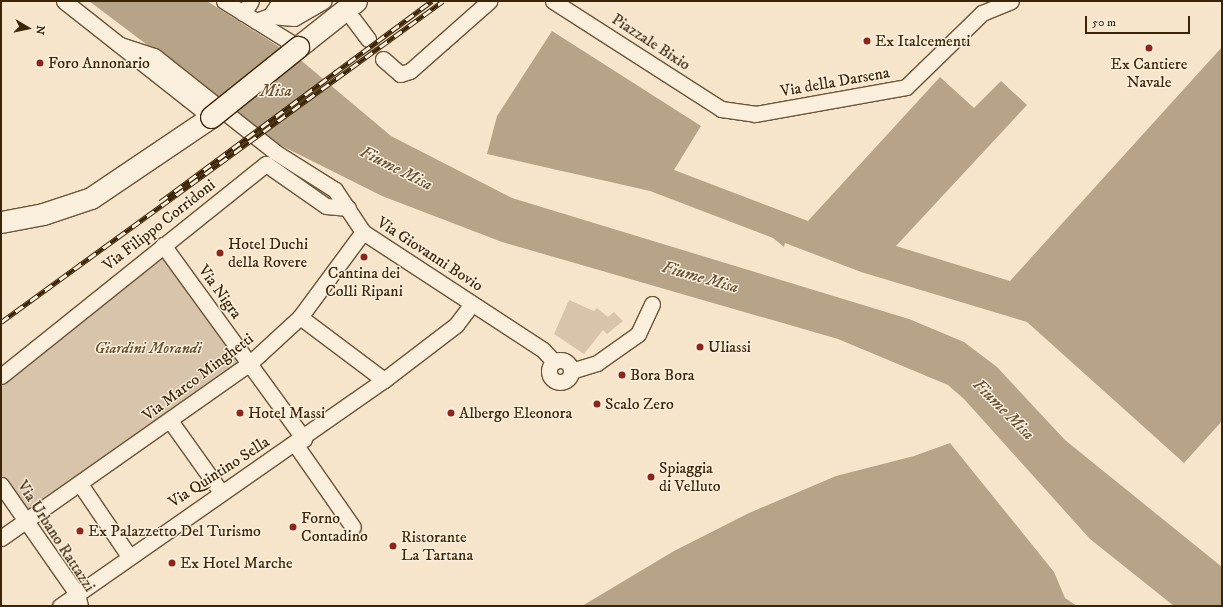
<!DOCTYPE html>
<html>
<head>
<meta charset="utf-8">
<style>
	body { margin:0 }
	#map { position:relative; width:1223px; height:607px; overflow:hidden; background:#f7e5cb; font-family:"IM FELL DW Pica",serif }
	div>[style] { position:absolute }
	.green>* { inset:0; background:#d7c4aa }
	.water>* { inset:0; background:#b7a488 }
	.minor-tunnel>* { height:15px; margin-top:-7.5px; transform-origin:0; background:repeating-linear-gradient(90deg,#d2bfa4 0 15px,transparent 0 23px) }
	.roads { filter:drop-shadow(1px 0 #6b5537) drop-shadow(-1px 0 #6b5537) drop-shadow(0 1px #6b5537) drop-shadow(0 -1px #6b5537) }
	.minor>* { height:15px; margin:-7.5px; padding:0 7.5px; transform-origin:7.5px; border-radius:7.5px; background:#faeedd }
	.minor>.ring { margin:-7.5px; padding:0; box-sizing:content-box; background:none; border:15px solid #faeedd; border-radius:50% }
	.secondary>* { height:21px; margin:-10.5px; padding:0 10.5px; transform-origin:10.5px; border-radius:10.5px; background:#faeedd }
	.rail>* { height:4.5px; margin-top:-2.25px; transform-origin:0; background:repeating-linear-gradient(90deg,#faeedd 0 9px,#3c2506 0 18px); box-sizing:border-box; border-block:1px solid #3c2506 }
	.bridges { filter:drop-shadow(1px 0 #3c2506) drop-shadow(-1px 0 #3c2506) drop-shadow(0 1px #3c2506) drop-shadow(0 -1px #3c2506) }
	.secondary-bridge>* { height:21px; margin:-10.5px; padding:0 10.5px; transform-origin:10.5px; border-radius:10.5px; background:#faeedd }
	.dots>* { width:11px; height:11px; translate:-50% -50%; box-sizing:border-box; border:2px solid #faeedd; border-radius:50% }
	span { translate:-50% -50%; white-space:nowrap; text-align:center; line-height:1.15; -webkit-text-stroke:3px #faeedd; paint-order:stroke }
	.poi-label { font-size:16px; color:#3c2506 }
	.left { translate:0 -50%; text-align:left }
	.street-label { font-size:16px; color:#3c2506 }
	.park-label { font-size:16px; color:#634d2f; font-style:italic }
	.water-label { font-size:17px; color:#675134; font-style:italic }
	.frame { position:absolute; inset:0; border:2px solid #3c2506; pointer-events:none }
	.north { position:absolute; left:8px; top:8px; width:40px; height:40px; -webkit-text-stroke:3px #faeedd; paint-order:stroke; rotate:99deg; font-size:11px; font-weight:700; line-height:16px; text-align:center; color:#3c2506 }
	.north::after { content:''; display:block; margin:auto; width:14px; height:18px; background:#3c2506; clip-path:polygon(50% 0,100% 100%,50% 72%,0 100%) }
	.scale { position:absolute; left:1085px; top:16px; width:105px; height:18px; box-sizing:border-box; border:2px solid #3c2506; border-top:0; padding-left:5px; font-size:12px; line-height:14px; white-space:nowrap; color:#3c2506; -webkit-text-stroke:3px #faeedd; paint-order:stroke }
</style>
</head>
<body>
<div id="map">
	<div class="green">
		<div style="clip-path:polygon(162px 252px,243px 362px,24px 513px,1px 474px,1px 385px)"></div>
		<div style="clip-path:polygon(569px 300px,594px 311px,597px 308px,608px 317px,614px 312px,623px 321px,607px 334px,603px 330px,584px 354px,554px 334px)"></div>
	</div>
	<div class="water">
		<div style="clip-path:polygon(89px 1px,207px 1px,303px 62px,391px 136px,512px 198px,909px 319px,964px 342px,997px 367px,1065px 440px,1222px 567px,1222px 606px,1174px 606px,1090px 539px,964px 399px,948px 385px,838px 339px,502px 242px,382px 196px,280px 145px)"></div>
		<div style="clip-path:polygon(552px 31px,701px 126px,674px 170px,808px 221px,940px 77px,974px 108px,1001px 81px,1027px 105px,896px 246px,1010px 281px,1222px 47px,1222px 421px,1184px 463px,1027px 322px,861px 272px,785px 243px,784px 247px,773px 238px,650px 191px,487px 154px,497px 116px)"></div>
		<div style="clip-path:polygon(950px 443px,1054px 572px,1065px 598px,1077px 606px,582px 606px,674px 551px,749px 513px,836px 476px,914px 456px)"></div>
	</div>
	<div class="minor-tunnel">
		<div style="left:368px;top:39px;width:25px;rotate:53deg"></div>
	</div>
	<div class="roads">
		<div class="minor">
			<div style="left:64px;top:1px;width:187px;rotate:38.3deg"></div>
			<div style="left:224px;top:1px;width:87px;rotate:31.9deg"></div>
			<div style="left:553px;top:1px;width:200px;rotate:32.7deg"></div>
			<div style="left:721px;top:109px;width:34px;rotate:8deg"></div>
			<div style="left:755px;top:114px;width:153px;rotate:-10.1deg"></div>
			<div style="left:906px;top:87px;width:106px;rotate:-44.2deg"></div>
			<div style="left:982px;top:13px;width:31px;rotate:-22deg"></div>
			<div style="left:243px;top:13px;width:14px;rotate:-56deg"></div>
			<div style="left:270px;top:16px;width:12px;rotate:-55deg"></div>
			<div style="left:277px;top:6px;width:25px;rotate:-11deg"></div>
			<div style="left:353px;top:19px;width:25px;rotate:53deg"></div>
			<div style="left:256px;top:21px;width:15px;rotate:-20deg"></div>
			<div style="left:270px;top:16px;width:24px;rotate:5deg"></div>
			<div style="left:294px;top:18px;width:34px;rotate:-30deg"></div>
			<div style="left:120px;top:45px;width:36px;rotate:18deg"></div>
			<div style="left:154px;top:56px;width:154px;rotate:38.4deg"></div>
			<div style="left:275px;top:152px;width:71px;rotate:32.3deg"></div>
			<div style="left:335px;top:190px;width:50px;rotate:56.3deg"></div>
			<div style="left:363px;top:232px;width:215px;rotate:33.2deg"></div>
			<div style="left:543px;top:350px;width:16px;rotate:47deg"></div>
			<div style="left:383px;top:59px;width:23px;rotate:41deg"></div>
			<div style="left:400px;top:74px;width:10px;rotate:-17deg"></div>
			<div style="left:410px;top:71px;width:106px;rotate:-41.5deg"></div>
			<div style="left:163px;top:245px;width:240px;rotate:54deg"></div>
			<div style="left:300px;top:317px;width:105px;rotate:36.9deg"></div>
			<div class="ring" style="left:549px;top:360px;width:7px;height:7px"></div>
			<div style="left:571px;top:371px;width:27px;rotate:-17deg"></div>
			<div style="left:597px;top:363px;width:50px;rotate:-35.3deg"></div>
			<div style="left:638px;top:334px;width:33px;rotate:-65deg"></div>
			<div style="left:1px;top:376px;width:339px;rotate:-38.7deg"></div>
			<div style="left:266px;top:164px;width:73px;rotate:35deg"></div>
			<div style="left:326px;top:206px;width:22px;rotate:5deg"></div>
			<div style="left:171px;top:422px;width:86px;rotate:54.5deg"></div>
			<div style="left:295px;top:444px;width:101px;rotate:55.1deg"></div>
			<div style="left:80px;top:484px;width:87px;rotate:55.8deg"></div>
			<div style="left:1px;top:485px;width:133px;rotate:55.1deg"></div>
			<div style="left:77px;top:594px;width:12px;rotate:76deg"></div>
			<div style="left:1px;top:538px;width:304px;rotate:-35.1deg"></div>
			<div style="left:250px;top:363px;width:68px;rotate:-42.6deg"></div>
			<div style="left:300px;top:317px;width:106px;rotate:-53.5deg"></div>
			<div style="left:60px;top:606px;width:395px;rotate:-34.9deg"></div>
			<div style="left:384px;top:380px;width:91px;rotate:-37.4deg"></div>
			<div style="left:456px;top:325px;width:26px;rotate:-53deg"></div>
		</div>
		<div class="secondary">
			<div style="left:298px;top:47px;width:74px;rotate:-38.4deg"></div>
			<div style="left:1px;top:222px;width:43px;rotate:-10.8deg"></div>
			<div style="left:43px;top:214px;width:51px;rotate:-18.4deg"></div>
			<div style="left:91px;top:198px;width:145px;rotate:-34deg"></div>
		</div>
	</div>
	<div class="rail">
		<div style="left:160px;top:202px;width:338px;rotate:-36.5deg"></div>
		<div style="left:1px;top:322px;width:546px;rotate:-35.99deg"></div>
	</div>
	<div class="bridges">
		<div class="secondary-bridge">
			<div style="left:211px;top:117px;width:112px;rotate:-38.8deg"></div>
		</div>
	</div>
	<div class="dots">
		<div style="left:867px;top:41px;background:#8f2418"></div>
		<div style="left:1149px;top:48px;background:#8f2418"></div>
		<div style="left:40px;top:63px;background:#8f2418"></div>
		<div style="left:220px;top:253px;background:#8f2418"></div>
		<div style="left:364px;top:257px;background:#8f2418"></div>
		<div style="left:700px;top:347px;background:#8f2418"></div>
		<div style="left:622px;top:375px;background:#8f2418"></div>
		<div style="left:597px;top:404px;background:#8f2418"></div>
		<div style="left:240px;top:413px;background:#8f2418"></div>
		<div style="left:451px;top:413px;background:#8f2418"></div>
		<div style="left:651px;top:477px;background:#8f2418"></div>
		<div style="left:293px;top:527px;background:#8f2418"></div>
		<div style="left:80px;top:531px;background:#8f2418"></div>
		<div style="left:393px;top:546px;background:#8f2418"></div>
		<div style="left:172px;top:563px;background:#8f2418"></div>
	</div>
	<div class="poi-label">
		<span class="left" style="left:875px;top:41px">Ex Italcementi</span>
		<span class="left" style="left:48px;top:63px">Foro Annonario</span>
		<span style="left:1149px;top:73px">Ex Cantiere<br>Navale</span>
		<span class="left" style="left:228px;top:253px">Hotel Duchi<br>della Rovere</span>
		<span style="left:364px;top:282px">Cantina dei<br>Colli Ripani</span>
		<span class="left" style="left:708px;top:347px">Uliassi</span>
		<span class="left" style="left:630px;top:375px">Bora Bora</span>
		<span class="left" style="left:605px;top:404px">Scalo Zero</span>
		<span class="left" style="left:248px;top:413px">Hotel Massi</span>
		<span class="left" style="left:459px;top:413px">Albergo Eleonora</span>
		<span class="left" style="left:659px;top:477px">Spiaggia<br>di Velluto</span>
		<span class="left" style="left:301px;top:527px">Forno<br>Contadino</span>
		<span class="left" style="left:88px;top:531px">Ex Palazzetto Del Turismo</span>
		<span class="left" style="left:401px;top:546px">Ristorante<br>La Tartana</span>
		<span class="left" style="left:180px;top:563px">Ex Hotel Marche</span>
	</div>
	<div class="street-label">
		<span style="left:651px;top:42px;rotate:33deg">Piazzale Bixio</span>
		<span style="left:835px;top:82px;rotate:-10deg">Via della Darsena</span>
		<span style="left:159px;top:225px;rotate:-38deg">Via Filippo Corridoni</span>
		<span style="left:430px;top:254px;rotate:33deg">Via Giovanni Bovio</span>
		<span style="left:220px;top:292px;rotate:54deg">Via Nigra</span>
		<span style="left:198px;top:377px;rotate:-37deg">Via Marco Minghetti</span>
		<span style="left:219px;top:472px;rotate:-33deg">Via Quintino Sella</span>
		<span style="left:56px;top:536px;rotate:57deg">Via Urbano Rattazzi</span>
	</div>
	<div class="park-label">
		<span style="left:148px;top:348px">Giardini Morandi</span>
	</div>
	<div class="water-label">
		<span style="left:276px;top:92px">Misa</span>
		<span style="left:396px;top:169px;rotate:27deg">Fiume Misa</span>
		<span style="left:700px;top:278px;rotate:16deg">Fiume Misa</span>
		<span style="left:1003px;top:410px;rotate:45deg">Fiume Misa</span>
	</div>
	<div class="frame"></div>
	<div class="north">N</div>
	<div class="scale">50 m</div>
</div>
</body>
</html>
